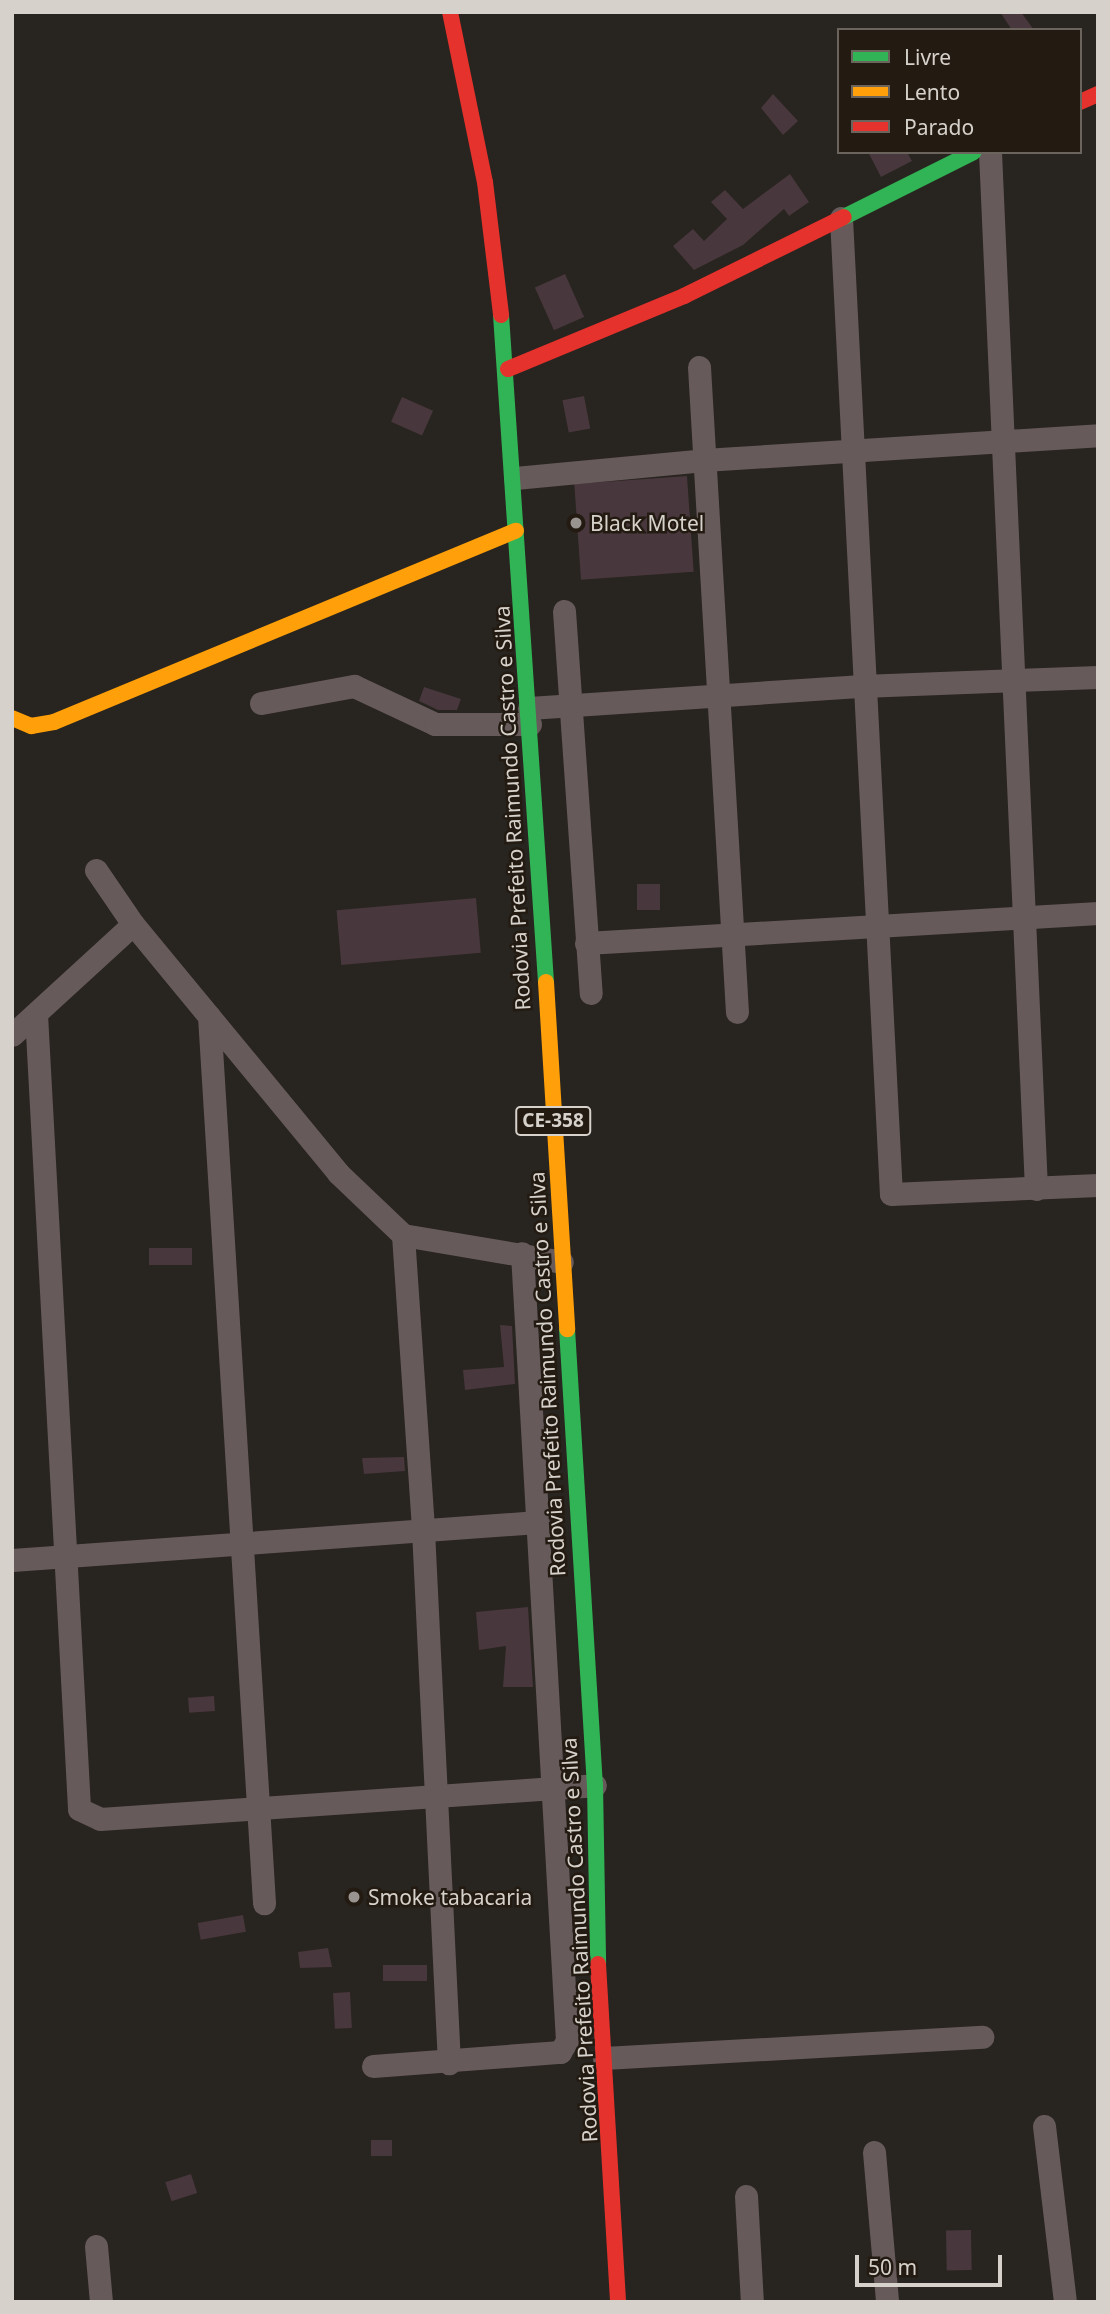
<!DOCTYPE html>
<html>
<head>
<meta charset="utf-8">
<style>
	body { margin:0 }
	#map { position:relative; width:1110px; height:2314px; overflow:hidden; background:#28241f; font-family:"Noto Sans",sans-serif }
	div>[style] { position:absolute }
	.building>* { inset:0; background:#48373d; transform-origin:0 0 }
	.street>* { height:23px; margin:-11.5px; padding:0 11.5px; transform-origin:11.5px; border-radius:11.5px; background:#675a5b }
	.fast>* { height:16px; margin:-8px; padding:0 8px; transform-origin:8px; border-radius:8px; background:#30b455 }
	.slow>* { height:16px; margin:-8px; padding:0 8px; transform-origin:8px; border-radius:8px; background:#ff9f0a }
	.jam>* { height:16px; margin:-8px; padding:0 8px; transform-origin:8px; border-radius:8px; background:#e5322d }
	.dots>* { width:19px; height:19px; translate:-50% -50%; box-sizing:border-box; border:4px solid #231b12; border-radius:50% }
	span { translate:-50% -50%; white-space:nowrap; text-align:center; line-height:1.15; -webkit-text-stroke:5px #231b12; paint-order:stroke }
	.shield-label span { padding:2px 5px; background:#231b12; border:2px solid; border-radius:5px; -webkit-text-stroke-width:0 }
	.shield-label { font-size:19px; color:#d6d1cb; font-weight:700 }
	.poi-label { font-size:21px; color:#d6d1cb }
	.left { translate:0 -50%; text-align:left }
	.street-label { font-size:21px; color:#d6d1cb }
	.frame { position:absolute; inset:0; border:14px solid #d6d1cb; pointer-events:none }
	.legend { position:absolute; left:837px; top:28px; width:245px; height:126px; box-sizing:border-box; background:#231b12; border:2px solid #6b645c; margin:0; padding:9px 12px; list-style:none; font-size:21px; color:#d6d1cb }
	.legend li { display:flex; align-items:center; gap:14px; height:35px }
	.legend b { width:35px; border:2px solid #6b645c }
	.scale { position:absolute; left:855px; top:2255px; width:147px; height:32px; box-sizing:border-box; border:4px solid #d6d1cb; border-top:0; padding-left:9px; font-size:21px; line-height:24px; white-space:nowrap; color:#d6d1cb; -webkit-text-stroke:5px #231b12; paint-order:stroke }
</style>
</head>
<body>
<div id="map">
	<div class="building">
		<div style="clip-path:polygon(1000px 12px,1021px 12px,1034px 30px,1012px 30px)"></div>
		<div style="clip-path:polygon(773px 94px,798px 121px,783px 135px,761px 108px)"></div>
		<div style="clip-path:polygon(868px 152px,907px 152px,912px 161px,881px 177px)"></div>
		<div style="clip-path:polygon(790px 174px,809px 202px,789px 216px,784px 209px,743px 245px,694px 270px,673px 246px,693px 229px,704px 241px,727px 219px,711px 202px,725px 190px,743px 209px)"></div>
		<div style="left:565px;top:274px;width:47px;height:33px;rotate:66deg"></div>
		<div style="left:584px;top:396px;width:33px;height:22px;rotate:79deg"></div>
		<div style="left:402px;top:397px;width:34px;height:27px;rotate:24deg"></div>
		<div style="left:687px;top:476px;width:96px;height:113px;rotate:86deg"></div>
		<div style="clip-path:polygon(424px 687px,461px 699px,457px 710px,438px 710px,419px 701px)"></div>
		<div style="left:637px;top:884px;width:23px;height:26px"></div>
		<div style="left:476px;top:898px;width:55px;height:140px;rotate:85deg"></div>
		<div style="left:149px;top:1248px;width:43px;height:17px"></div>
		<div style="clip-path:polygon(500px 1325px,512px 1326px,515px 1384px,465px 1390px,463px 1370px,504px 1367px)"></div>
		<div style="clip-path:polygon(404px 1457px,405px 1471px,364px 1474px,362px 1458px)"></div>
		<div style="clip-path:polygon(528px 1607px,533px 1687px,503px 1687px,506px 1646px,479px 1650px,476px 1612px)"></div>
		<div style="left:214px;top:1696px;width:15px;height:26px;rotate:86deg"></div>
		<div style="left:243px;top:1915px;width:17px;height:46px;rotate:80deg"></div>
		<div style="clip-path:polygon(328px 1948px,332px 1967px,300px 1968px,298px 1952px)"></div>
		<div style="left:427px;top:1965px;width:16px;height:44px;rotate:90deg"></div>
		<div style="left:350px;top:1992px;width:36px;height:17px;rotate:87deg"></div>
		<div style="left:371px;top:2140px;width:21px;height:16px"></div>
		<div style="left:191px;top:2174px;width:20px;height:27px;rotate:72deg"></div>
		<div style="left:971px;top:2230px;width:40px;height:25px;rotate:89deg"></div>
	</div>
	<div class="street">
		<div style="left:990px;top:152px;width:1038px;rotate:87.46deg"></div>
		<div style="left:841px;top:218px;width:977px;rotate:87.07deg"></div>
		<div style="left:891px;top:1194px;width:207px;rotate:-2.5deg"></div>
		<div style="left:699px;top:367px;width:646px;rotate:86.63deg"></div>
		<div style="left:515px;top:478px;width:190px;rotate:-5.4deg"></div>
		<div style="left:704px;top:460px;width:395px;rotate:-3.6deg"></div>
		<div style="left:564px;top:611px;width:383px;rotate:86deg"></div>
		<div style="left:261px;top:703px;width:95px;rotate:-10.4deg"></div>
		<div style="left:354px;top:686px;width:89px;rotate:25.1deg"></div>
		<div style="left:435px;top:724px;width:95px"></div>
		<div style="left:529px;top:708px;width:334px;rotate:-3.8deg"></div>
		<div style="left:862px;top:686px;width:236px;rotate:-2.2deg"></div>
		<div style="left:96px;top:870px;width:65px;rotate:55.6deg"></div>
		<div style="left:133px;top:924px;width:323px;rotate:50.5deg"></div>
		<div style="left:338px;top:1173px;width:90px;rotate:43.6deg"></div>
		<div style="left:403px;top:1235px;width:161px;rotate:9.6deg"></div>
		<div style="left:586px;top:943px;width:513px;rotate:-3.35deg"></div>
		<div style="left:36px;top:1014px;width:796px;rotate:86.9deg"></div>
		<div style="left:79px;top:1809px;width:23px;rotate:25deg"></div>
		<div style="left:100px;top:1819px;width:496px;rotate:-3.9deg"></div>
		<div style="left:209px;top:1016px;width:889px;rotate:86.45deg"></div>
		<div style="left:12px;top:1035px;width:164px;rotate:-42.5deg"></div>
		<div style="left:403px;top:1235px;width:296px;rotate:86.1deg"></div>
		<div style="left:423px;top:1530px;width:534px;rotate:87.21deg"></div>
		<div style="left:12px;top:1560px;width:527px;rotate:-4.13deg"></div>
		<div style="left:604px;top:2058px;width:379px;rotate:-3.2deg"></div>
		<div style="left:373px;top:2066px;width:188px;rotate:-4.3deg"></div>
		<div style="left:560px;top:2052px;width:13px;rotate:-58deg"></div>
		<div style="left:567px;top:2041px;width:789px;rotate:-93.27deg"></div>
		<div style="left:1044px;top:2126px;width:177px;rotate:83.2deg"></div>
		<div style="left:874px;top:2152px;width:151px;rotate:85deg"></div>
		<div style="left:746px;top:2196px;width:106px;rotate:86.8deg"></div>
		<div style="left:96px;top:2246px;width:56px;rotate:84.9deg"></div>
	</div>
	<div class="fast">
		<div style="left:844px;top:217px;width:145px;rotate:-26.6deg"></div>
		<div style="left:501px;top:315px;width:669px;rotate:86.14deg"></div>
		<div style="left:567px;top:1329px;width:457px;rotate:86.5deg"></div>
		<div style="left:595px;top:1785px;width:179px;rotate:89deg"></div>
	</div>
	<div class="slow">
		<div style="left:12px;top:718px;width:21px;rotate:23deg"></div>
		<div style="left:31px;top:726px;width:23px;rotate:-10deg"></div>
		<div style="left:54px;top:722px;width:500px;rotate:-22.5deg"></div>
		<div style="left:546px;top:982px;width:348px;rotate:86.5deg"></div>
	</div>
	<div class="jam">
		<div style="left:450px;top:12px;width:174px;rotate:78.4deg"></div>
		<div style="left:485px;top:182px;width:134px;rotate:83.1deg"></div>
		<div style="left:1080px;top:102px;width:20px;rotate:-24deg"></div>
		<div style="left:508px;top:369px;width:191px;rotate:-22.5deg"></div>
		<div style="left:684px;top:296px;width:178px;rotate:-26.3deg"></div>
		<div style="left:598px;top:1964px;width:339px;rotate:86.6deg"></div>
	</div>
	<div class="dots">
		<div style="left:576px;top:523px;background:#99948f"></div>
		<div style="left:354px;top:1897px;background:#99948f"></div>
	</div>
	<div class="shield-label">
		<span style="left:553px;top:1121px">CE-358</span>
	</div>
	<div class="poi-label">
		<span class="left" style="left:590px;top:523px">Black Motel</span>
		<span class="left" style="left:368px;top:1897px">Smoke tabacaria</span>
	</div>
	<div class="street-label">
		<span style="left:512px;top:808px;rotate:-93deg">Rodovia Prefeito Raimundo Castro e Silva</span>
		<span style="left:547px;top:1374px;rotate:-93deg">Rodovia Prefeito Raimundo Castro e Silva</span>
		<span style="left:579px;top:1940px;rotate:-93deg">Rodovia Prefeito Raimundo Castro e Silva</span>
	</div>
	<div class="frame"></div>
	<ul class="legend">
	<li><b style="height:9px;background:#30b455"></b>Livre</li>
	<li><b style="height:9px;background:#ff9f0a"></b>Lento</li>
	<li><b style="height:9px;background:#e5322d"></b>Parado</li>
	</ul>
	<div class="scale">50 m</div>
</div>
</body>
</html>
